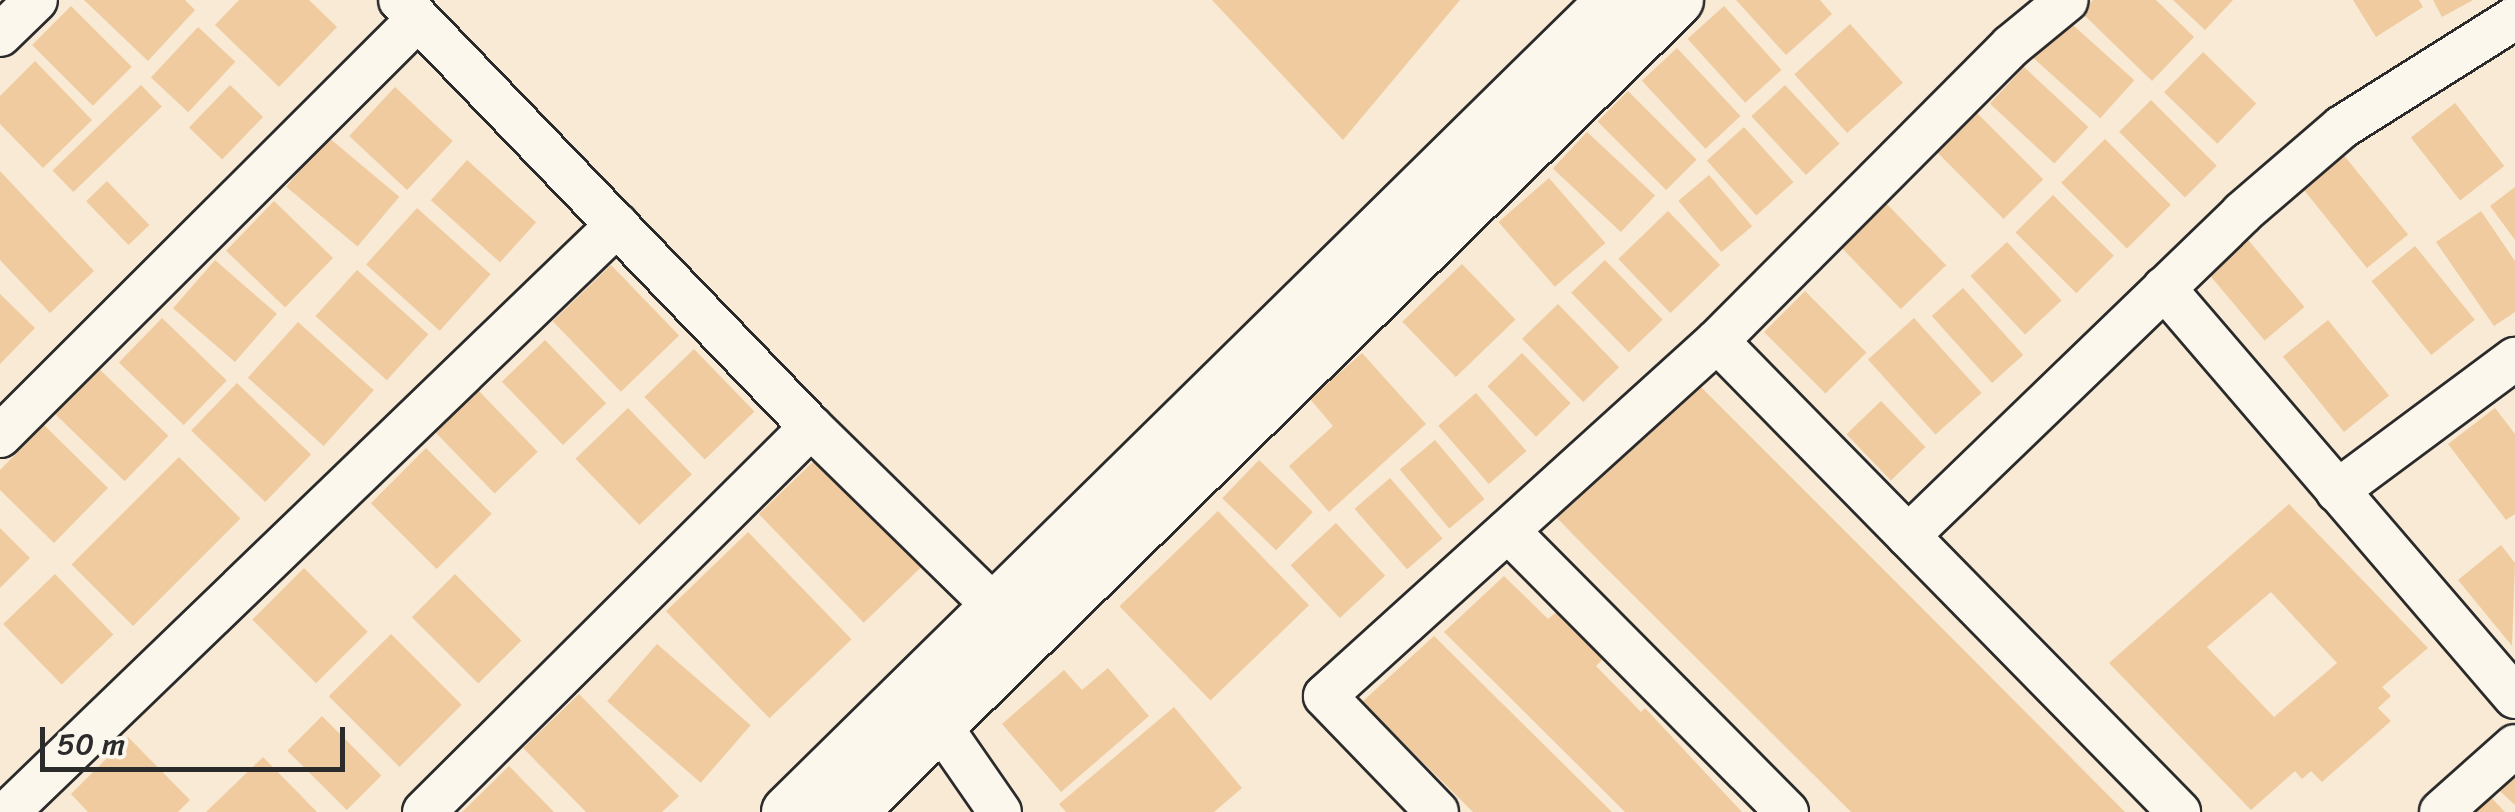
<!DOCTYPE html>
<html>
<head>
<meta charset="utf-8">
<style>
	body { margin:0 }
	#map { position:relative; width:2515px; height:812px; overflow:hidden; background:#f8ead5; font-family:Sriracha,sans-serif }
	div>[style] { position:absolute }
	.building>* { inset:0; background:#f0cba0; transform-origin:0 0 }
	.roads { filter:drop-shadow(2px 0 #2b2b2b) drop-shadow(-2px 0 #2b2b2b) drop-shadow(0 2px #2b2b2b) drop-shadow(0 -2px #2b2b2b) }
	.minor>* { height:42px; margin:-21px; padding:0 21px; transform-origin:21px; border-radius:21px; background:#fbf7ec }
	.tertiary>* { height:52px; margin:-26px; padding:0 26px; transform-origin:26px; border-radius:26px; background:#fbf7ec }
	span { translate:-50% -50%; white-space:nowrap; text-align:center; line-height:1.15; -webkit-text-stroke:10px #fbf7ec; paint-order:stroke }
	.scale { position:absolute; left:40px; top:727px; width:305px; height:45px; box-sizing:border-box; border:5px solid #2b2b2b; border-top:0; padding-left:12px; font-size:30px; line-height:35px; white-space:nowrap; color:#2b2b2b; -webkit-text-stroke:8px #fbf7ec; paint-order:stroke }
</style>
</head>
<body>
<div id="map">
	<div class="building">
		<div style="clip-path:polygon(84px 0,185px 0,195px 10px,148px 61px)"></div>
		<div style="clip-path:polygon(239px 0,309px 0,337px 27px,279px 87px,215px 25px)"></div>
		<div style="clip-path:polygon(1212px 0,1460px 0,1343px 140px)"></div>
		<div style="clip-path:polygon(1736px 0,1820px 0,1832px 14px,1786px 55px)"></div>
		<div style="clip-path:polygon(2093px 0,2156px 0,2194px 37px,2152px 81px,2081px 12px)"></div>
		<div style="clip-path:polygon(2173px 0,2233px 0,2205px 30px)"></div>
		<div style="clip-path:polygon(2353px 0,2419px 0,2423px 7px,2376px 37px)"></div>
		<div style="clip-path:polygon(2433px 0,2473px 0,2442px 17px)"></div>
		<div style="left:71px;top:6px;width:86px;height:55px;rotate:45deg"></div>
		<div style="left:1724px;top:6px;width:86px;height:49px;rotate:48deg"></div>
		<div style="left:2063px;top:16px;width:96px;height:51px;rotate:42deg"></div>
		<div style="left:1850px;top:24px;width:79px;height:75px;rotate:48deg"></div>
		<div style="left:198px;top:27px;width:51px;height:69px;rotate:43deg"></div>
		<div style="left:1677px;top:48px;width:93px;height:48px;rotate:47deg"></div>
		<div style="left:2203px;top:52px;width:74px;height:56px;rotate:44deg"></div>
		<div style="clip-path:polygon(35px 61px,92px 120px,43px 168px,0 124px,0 96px)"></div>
		<div style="left:2024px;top:67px;width:88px;height:50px;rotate:43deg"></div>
		<div style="left:141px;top:85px;width:30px;height:123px;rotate:46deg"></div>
		<div style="left:230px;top:85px;width:46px;height:59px;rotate:44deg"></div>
		<div style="left:1785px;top:85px;width:80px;height:46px;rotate:47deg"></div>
		<div style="left:395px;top:87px;width:79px;height:67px;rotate:43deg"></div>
		<div style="left:1628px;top:91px;width:97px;height:43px;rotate:45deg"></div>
		<div style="left:2151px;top:100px;width:93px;height:45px;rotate:45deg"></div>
		<div style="left:2455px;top:103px;width:80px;height:56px;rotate:52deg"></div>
		<div style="left:1974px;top:110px;width:98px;height:56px;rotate:45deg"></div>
		<div style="left:1744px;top:127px;width:74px;height:50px;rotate:48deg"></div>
		<div style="left:1587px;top:132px;width:93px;height:50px;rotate:43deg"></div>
		<div style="left:328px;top:137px;width:93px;height:65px;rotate:40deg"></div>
		<div style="left:2105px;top:139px;width:93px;height:62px;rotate:45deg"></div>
		<div style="left:2342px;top:153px;width:105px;height:53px;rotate:51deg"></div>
		<div style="left:467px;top:160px;width:93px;height:54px;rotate:42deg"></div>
		<div style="clip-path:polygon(0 171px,94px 271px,50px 313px,0 260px)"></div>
		<div style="left:1709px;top:175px;width:67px;height:40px;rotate:50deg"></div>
		<div style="left:1549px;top:178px;width:86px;height:67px;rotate:49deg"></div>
		<div style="left:107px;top:181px;width:61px;height:29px;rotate:46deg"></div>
		<div style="clip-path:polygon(2515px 187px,2515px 240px,2490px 206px)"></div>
		<div style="left:2053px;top:195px;width:86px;height:53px;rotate:45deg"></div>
		<div style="left:274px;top:201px;width:82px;height:69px;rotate:44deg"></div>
		<div style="left:1885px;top:202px;width:88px;height:63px;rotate:46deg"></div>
		<div style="left:417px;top:208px;width:99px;height:76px;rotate:42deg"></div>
		<div style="left:1668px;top:211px;width:75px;height:69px;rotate:46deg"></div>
		<div style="clip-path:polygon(2481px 211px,2515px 261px,2515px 312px,2494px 326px,2436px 242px)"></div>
		<div style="left:2244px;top:235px;width:94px;height:52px;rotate:50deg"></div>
		<div style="left:2007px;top:242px;width:80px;height:50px;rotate:47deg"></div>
		<div style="left:2415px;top:246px;width:95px;height:56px;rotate:51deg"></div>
		<div style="left:215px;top:260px;width:82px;height:64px;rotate:41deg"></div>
		<div style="left:1605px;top:260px;width:83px;height:47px;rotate:46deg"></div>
		<div style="left:1462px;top:264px;width:77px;height:83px;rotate:46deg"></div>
		<div style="left:611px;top:265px;width:98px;height:81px;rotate:46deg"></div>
		<div style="left:357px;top:270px;width:96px;height:62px;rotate:42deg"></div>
		<div style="left:1963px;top:288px;width:90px;height:42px;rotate:48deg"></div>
		<div style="left:1805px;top:291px;width:87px;height:58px;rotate:45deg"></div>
		<div style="clip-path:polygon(0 294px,35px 328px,0 364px)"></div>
		<div style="left:1558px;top:304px;width:88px;height:50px;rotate:46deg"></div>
		<div style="left:162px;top:318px;width:90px;height:62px;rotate:44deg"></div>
		<div style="left:1914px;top:318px;width:101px;height:62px;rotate:48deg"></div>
		<div style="left:2328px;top:320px;width:97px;height:58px;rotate:51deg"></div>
		<div style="left:298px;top:322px;width:102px;height:75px;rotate:42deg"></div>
		<div style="left:545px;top:340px;width:88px;height:60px;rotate:46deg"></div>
		<div style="left:694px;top:349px;width:87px;height:69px;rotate:46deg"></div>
		<div style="clip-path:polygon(1362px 353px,1426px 424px,1329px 512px,1289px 466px,1333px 426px,1310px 399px)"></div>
		<div style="left:1522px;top:353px;width:70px;height:48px;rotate:46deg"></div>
		<div style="left:95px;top:365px;width:102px;height:63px;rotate:44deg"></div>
		<div style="left:237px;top:383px;width:103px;height:66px;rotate:44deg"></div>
		<div style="clip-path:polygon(1701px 387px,1889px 575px,2125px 812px,1851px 812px,1603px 565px,1557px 518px)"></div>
		<div style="left:478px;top:390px;width:86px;height:60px;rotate:46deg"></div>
		<div style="left:1476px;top:393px;width:77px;height:50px;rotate:49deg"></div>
		<div style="left:1881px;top:401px;width:64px;height:48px;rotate:46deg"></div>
		<div style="left:628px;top:408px;width:92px;height:73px;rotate:46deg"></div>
		<div style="clip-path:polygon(2495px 408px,2515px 434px,2515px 514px,2506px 520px,2448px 444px)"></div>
		<div style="clip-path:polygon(44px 425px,108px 488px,54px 543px,0 490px,0 470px)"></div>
		<div style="left:1435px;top:440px;width:77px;height:46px;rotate:50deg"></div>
		<div style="left:426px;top:448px;width:93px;height:78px;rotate:45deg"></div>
		<div style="left:820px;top:455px;width:151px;height:85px;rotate:46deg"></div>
		<div style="left:179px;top:457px;width:87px;height:152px;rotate:45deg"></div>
		<div style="left:1259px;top:460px;width:75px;height:53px;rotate:44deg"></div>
		<div style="left:1390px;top:478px;width:80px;height:47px;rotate:49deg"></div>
		<div style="clip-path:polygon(evenodd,2289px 504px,2428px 648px,2382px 687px,2391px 696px,2378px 708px,2391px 721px,2322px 782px,2311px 771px,2302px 779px,2295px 771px,2251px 810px,2109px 663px,2289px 504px,2271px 592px,2337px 663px,2274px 717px,2207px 647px,2271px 592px)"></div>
		<div style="left:1218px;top:511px;width:131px;height:137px;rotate:46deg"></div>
		<div style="left:1336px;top:523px;width:72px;height:62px;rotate:47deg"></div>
		<div style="clip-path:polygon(0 528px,30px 558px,0 588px)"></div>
		<div style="left:748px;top:532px;width:149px;height:114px;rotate:46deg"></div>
		<div style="clip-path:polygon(2501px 545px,2515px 563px,2512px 646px,2458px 580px)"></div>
		<div style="left:304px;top:568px;width:90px;height:73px;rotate:45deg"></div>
		<div style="left:55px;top:574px;width:84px;height:72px;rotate:46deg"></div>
		<div style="left:455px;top:574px;width:94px;height:61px;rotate:45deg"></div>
		<div style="clip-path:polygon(1504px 576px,1548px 619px,1558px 611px,1605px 657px,1596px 666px,1641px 712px,1645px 708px,1742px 812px,1625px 812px,1444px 632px)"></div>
		<div style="left:391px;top:634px;width:100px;height:88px;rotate:45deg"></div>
		<div style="clip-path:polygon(1434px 636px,1527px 728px,1612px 812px,1473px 812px,1362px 702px)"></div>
		<div style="left:657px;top:644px;width:124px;height:76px;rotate:41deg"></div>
		<div style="clip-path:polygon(1108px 668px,1149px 716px,1061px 792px,1002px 724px,1064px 670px,1082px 690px)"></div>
		<div style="clip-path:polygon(579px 694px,679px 796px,662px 812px,586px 812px,523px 748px)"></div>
		<div style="clip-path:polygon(1174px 707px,1242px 788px,1214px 812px,1066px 812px,1059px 804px)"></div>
		<div style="left:322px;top:716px;width:84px;height:49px;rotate:45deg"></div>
		<div style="clip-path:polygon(128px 737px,190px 800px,178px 812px,88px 812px,71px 794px)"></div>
		<div style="clip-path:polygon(2515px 755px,2515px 805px,2490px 782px)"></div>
		<div style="clip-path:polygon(263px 757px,317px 812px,206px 812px)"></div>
		<div style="clip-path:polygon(509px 766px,554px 812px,462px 812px)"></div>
		<div style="clip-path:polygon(2486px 792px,2505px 812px,2465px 812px)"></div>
	</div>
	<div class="roads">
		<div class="minor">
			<div style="left:400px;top:0;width:593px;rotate:46.09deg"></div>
			<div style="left:811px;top:427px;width:256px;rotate:44.4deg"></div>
			<div style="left:0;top:35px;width:50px;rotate:-44.2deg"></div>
			<div style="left:2164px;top:288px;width:539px;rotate:49.36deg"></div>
			<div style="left:1717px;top:341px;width:660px;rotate:45.55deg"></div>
			<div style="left:0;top:436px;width:590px;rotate:-44.93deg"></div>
			<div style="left:2337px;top:491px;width:222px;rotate:-36.6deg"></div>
			<div style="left:1508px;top:531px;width:396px;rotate:45.2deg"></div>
			<div style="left:1908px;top:536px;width:465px;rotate:-44deg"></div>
			<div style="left:2242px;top:213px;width:132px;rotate:-40.7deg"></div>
			<div style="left:2342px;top:127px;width:204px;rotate:-32.2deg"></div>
			<div style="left:917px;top:701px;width:32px;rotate:46deg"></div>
			<div style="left:939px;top:724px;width:107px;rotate:55.3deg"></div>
			<div style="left:8px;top:812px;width:846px;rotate:-43.95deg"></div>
			<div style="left:424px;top:812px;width:546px;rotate:-44.85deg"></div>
			<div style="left:1437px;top:812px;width:161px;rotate:-134deg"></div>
			<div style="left:1325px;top:696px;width:529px;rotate:-42.16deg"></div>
			<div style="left:1717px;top:341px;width:416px;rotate:-45.1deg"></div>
			<div style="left:2011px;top:46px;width:72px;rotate:-39.4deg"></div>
			<div style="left:2441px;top:812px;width:99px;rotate:-41.7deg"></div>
		</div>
		<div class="tertiary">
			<div style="left:788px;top:812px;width:1158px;rotate:-44.51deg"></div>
			<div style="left:850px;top:812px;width:1159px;rotate:-44.48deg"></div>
		</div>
	</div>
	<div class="scale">50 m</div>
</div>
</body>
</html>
